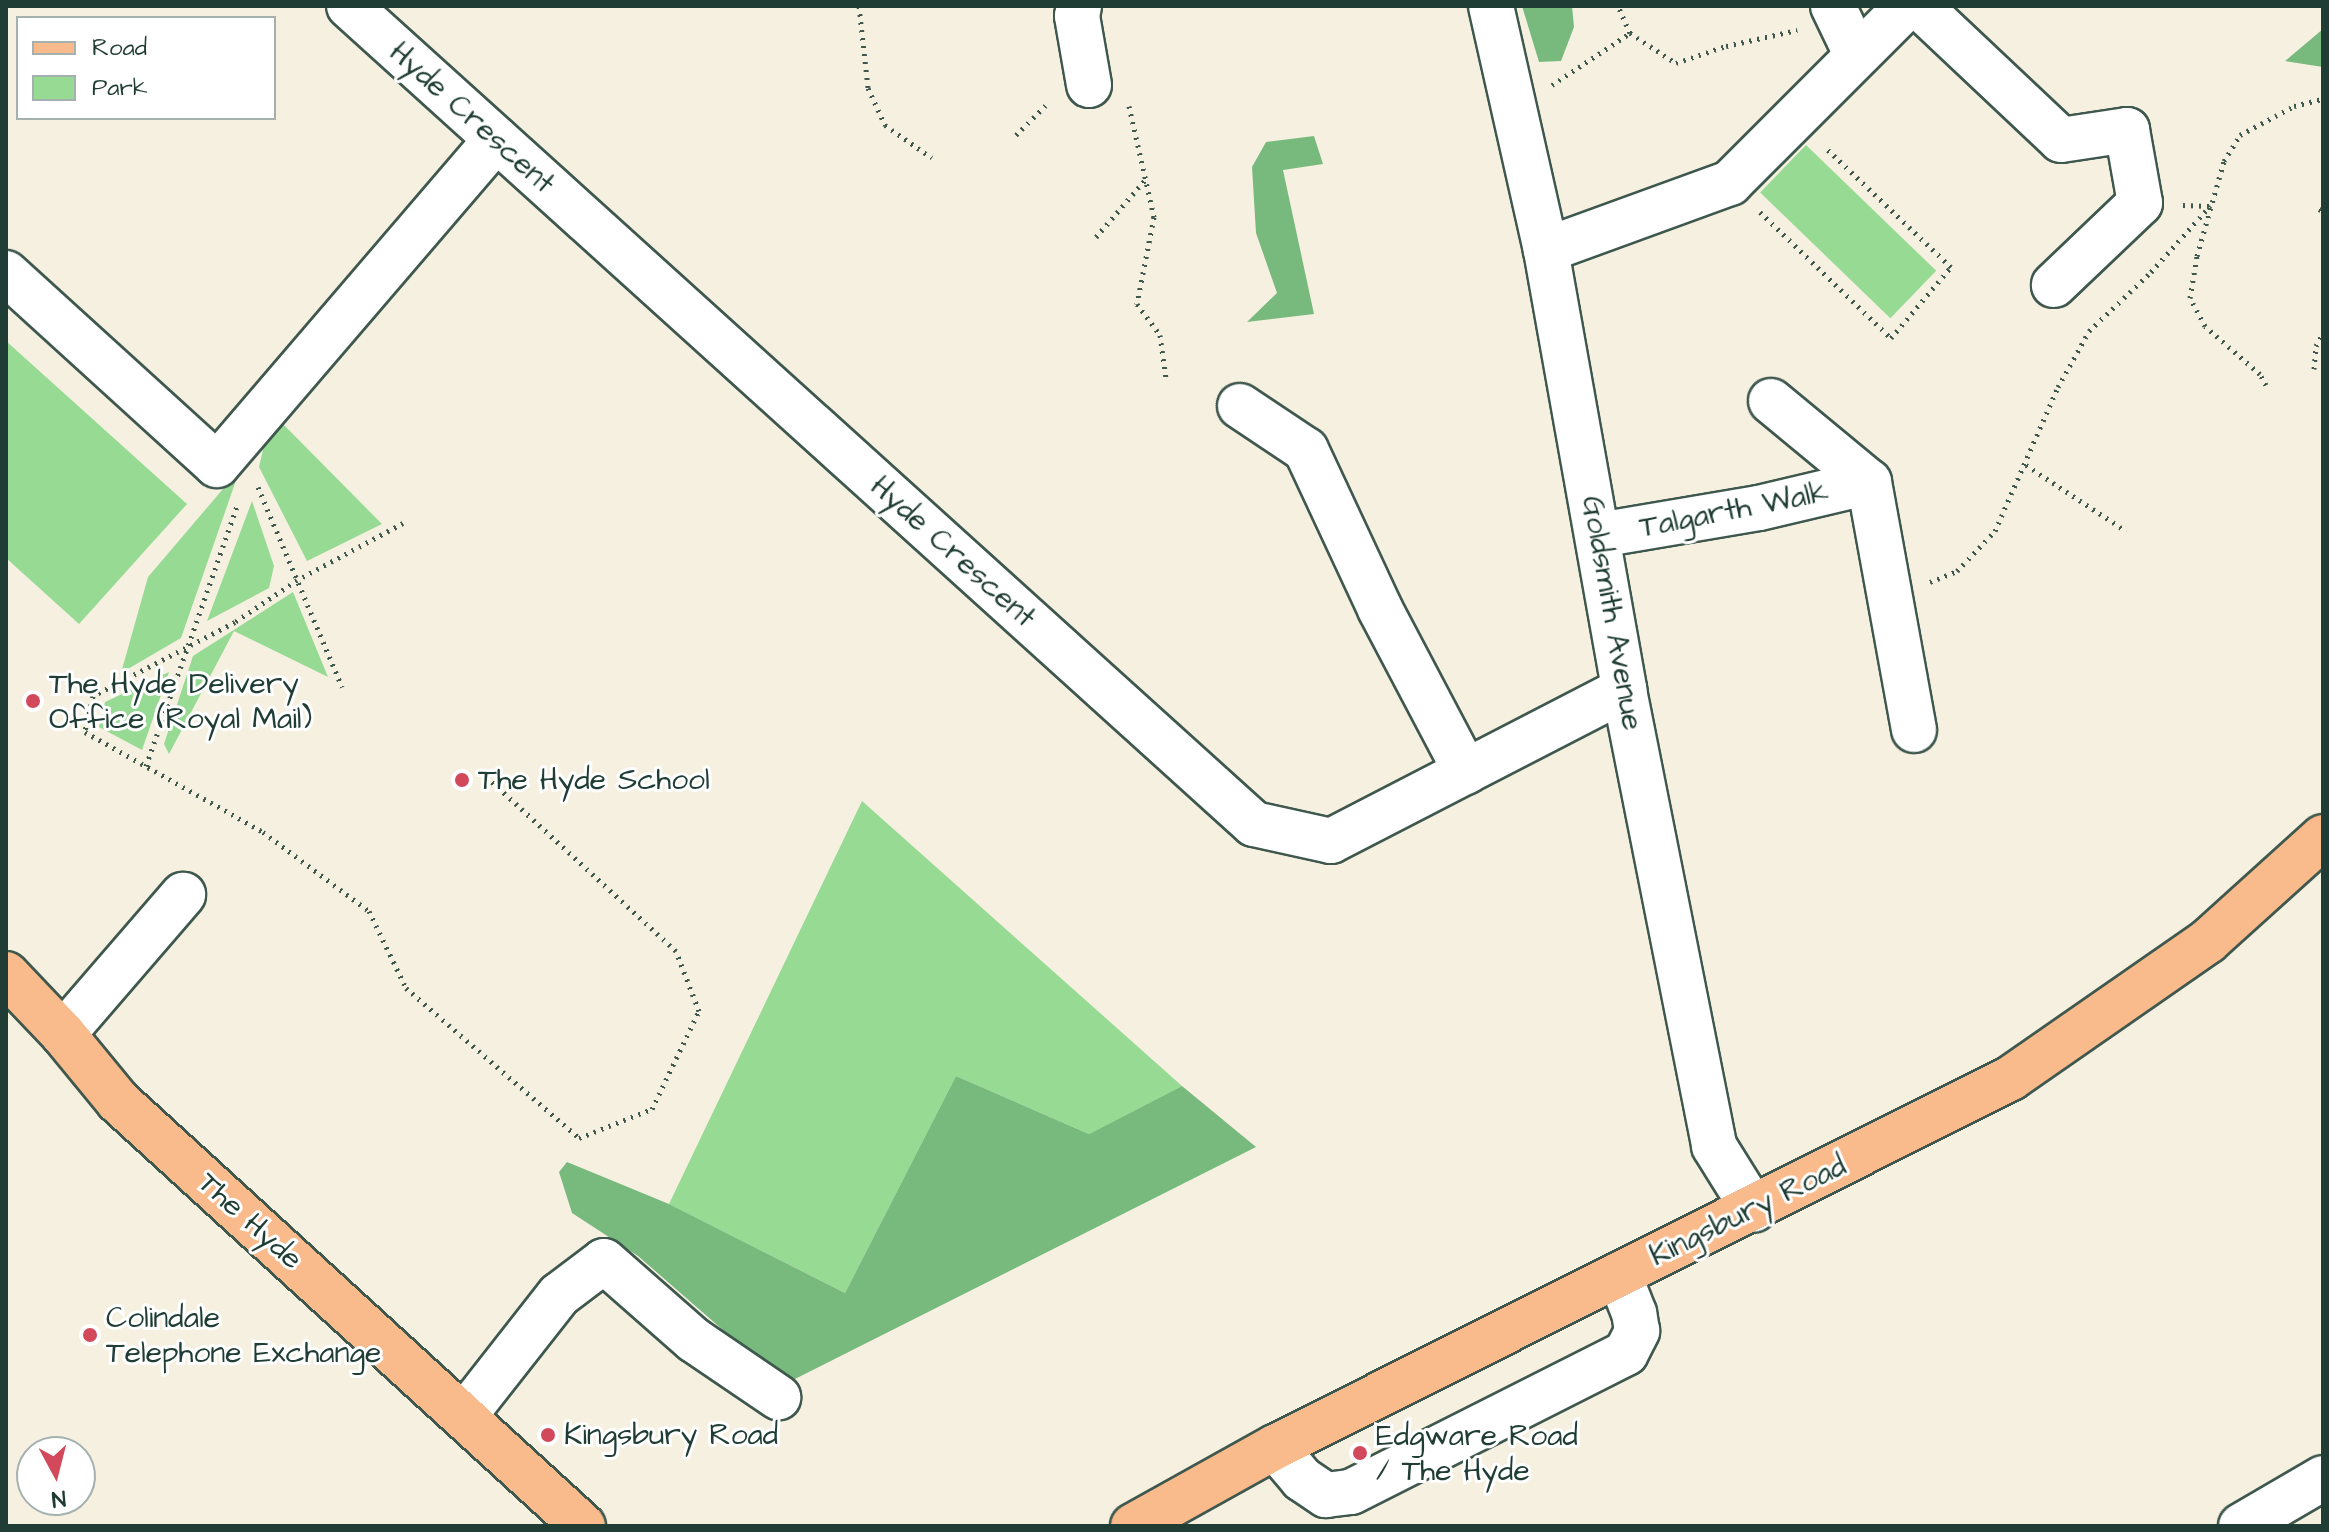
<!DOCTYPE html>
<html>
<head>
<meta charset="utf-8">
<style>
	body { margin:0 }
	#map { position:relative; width:2329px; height:1532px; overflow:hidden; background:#f6f0e1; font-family:"Architects Daughter",sans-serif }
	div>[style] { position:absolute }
	.green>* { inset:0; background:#96da93; transform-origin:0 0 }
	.forest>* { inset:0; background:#78ba7d }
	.path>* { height:5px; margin-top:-2.5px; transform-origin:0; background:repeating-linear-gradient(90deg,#3f584e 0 2px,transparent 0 8px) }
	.roads { filter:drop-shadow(2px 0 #3f584e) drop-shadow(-2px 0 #3f584e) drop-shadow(0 2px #3f584e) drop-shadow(0 -2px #3f584e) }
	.minor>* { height:44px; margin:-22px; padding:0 22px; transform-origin:22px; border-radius:22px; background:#fff }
	.major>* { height:44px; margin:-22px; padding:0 22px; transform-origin:22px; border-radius:22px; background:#fabb8c }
	.dots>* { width:22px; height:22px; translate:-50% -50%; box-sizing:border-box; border:4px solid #fff; border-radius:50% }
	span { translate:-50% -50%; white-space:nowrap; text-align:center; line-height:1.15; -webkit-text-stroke:6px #fff; paint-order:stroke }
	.street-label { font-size:30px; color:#1f3d34 }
	.poi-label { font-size:30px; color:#1f3d34 }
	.left { translate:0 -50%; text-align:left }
	.frame { position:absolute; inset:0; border:8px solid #1f3d34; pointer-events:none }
	.legend { position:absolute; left:16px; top:16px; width:260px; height:104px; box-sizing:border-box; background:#fff; border:2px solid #a5b1ae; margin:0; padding:10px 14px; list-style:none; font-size:24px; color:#1f3d34 }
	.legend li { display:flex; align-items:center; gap:16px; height:40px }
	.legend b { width:40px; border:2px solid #a5b1ae }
	.north { position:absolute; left:16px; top:1436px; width:80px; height:80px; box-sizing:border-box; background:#fff; border:2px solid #a5b1ae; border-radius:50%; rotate:173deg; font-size:22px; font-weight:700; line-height:32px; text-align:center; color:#1f3d34 }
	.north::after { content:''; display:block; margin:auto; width:28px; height:36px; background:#d1495b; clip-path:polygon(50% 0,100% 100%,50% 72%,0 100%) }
</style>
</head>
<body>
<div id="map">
	<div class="green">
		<div style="left:1806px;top:145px;width:181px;height:66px;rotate:44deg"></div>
		<div style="clip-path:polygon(6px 341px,187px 504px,79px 624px,6px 558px)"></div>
		<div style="clip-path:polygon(278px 419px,382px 524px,307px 561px,259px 467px,267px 432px)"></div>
		<div style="clip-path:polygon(240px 469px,181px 638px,121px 673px,148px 577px)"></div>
		<div style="clip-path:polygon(252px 501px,274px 566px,269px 588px,207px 621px)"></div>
		<div style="clip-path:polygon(293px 592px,328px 677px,234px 631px,169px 754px,164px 744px,193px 656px)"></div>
		<div style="clip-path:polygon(169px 672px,142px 750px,99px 727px,105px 702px)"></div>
		<div style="clip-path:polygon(862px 801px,1182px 1086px,1089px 1134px,956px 1076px,845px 1293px,669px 1204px)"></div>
	</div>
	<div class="forest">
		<div style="clip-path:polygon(1522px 6px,1572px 6px,1574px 27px,1561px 61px,1539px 62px)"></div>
		<div style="clip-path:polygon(2323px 29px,2323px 67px,2285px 61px)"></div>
		<div style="clip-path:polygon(1314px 136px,1323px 164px,1283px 170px,1314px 314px,1247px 322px,1277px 293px,1256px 233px,1252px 167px,1266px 142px)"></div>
		<div style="clip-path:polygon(956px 1076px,1089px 1134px,1182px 1086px,1256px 1147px,785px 1384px,638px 1256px,572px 1213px,559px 1172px,567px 1162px,669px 1204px,845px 1293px)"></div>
	</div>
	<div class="path">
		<div style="left:859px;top:6px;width:82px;rotate:83.7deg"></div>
		<div style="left:868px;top:88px;width:41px;rotate:65.3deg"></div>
		<div style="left:885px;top:125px;width:57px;rotate:35.1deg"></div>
		<div style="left:1630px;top:33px;width:55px;rotate:33.1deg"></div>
		<div style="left:1676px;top:63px;width:53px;rotate:-18.8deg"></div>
		<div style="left:1726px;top:46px;width:73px;rotate:-12.7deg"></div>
		<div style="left:1552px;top:85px;width:94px;rotate:-33.7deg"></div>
		<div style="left:1630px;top:33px;width:30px;rotate:-114deg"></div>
		<div style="left:1129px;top:106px;width:114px;rotate:77.3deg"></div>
		<div style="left:1154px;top:217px;width:89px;rotate:101.1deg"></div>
		<div style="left:1137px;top:304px;width:39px;rotate:53deg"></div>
		<div style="left:1160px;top:335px;width:43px;rotate:82.1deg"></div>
		<div style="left:1016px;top:135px;width:47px;rotate:-45deg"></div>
		<div style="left:2183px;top:205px;width:26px;rotate:2deg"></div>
		<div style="left:2319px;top:209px;width:4px;rotate:27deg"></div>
		<div style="left:1760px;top:212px;width:182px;rotate:43.9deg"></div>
		<div style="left:1891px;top:338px;width:93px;rotate:-49.8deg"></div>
		<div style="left:1951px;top:267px;width:171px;rotate:-136.4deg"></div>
		<div style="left:1096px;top:237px;width:75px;rotate:-49.3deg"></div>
		<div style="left:2314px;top:369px;width:23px;rotate:-85deg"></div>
		<div style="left:2316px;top:346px;width:15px;rotate:-62deg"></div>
		<div style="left:2266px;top:385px;width:13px;rotate:-119deg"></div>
		<div style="left:2260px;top:374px;width:73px;rotate:-138.9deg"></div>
		<div style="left:2205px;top:326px;width:32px;rotate:-118deg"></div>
		<div style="left:2190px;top:298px;width:43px;rotate:-80.5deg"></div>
		<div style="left:2197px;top:256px;width:99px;rotate:-74.1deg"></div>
		<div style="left:2224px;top:161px;width:31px;rotate:-58deg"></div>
		<div style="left:2240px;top:135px;width:61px;rotate:-28.2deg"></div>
		<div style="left:2294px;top:106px;width:30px;rotate:-14deg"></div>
		<div style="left:2026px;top:465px;width:120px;rotate:33.4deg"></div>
		<div style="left:258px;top:487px;width:217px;rotate:67.2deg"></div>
		<div style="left:403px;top:523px;width:120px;rotate:151.7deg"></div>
		<div style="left:297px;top:580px;width:75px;rotate:145.9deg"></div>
		<div style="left:235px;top:622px;width:160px;rotate:152.5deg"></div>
		<div style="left:93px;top:696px;width:37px;rotate:103deg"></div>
		<div style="left:85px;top:732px;width:204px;rotate:29.3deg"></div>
		<div style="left:263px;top:832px;width:132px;rotate:36.7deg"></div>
		<div style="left:369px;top:911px;width:85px;rotate:64.3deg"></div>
		<div style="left:406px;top:988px;width:229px;rotate:40.9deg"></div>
		<div style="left:579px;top:1138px;width:79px;rotate:-21.7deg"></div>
		<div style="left:652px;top:1109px;width:109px;rotate:-64.4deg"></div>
		<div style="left:699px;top:1011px;width:64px;rotate:-111deg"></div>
		<div style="left:676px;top:951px;width:251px;rotate:-137.4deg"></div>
		<div style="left:1930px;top:582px;width:29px;rotate:-22deg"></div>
		<div style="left:1957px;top:571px;width:55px;rotate:-46.5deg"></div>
		<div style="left:1995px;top:531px;width:157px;rotate:-66.4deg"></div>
		<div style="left:2058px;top:387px;width:64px;rotate:-61deg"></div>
		<div style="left:2089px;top:331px;width:86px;rotate:-43.6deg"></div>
		<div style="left:2151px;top:272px;width:89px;rotate:-48.2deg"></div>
		<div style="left:146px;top:766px;width:278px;rotate:-70.7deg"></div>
	</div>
	<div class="roads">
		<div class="minor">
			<div style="left:349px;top:6px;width:1220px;rotate:42.11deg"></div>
			<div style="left:1254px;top:824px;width:79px;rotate:12.4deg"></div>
			<div style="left:1331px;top:841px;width:330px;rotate:-27.3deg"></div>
			<div style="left:1079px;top:6px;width:10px;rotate:101deg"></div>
			<div style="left:1077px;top:16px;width:70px;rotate:80.1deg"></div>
			<div style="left:1491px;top:6px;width:250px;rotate:77.3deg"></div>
			<div style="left:1546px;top:250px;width:447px;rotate:79.9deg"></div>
			<div style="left:1624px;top:690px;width:465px;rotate:78.8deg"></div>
			<div style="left:1714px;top:1146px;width:75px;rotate:58deg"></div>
			<div style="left:1833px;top:6px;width:55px;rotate:64.4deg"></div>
			<div style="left:1919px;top:6px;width:195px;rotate:43.3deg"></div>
			<div style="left:2061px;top:140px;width:67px;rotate:-8.6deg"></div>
			<div style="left:2127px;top:130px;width:74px;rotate:79.9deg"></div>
			<div style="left:2140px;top:203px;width:119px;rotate:136.4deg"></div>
			<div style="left:1546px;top:250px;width:196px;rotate:-20deg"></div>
			<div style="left:1730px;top:183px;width:250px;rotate:-45deg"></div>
			<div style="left:6px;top:273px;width:285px;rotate:42.3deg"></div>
			<div style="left:217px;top:465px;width:429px;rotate:-49.4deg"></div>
			<div style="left:1771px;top:401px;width:127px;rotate:39.6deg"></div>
			<div style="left:1869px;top:482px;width:252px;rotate:79.7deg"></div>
			<div style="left:1240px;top:406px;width:79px;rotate:33.7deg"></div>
			<div style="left:1306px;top:450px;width:175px;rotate:65deg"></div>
			<div style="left:1380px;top:609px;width:184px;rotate:62.2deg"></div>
			<div style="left:1599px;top:535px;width:162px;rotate:-9.6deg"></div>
			<div style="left:1759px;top:508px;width:113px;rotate:-13.3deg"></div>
			<div style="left:63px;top:1034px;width:184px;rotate:-49.2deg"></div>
			<div style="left:464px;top:1416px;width:154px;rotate:-51.9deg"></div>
			<div style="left:559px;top:1295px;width:56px;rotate:-37.1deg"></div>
			<div style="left:604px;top:1261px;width:120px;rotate:41.3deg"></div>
			<div style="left:694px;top:1340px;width:102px;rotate:34.2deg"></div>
			<div style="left:1275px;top:1447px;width:42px;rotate:49.8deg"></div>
			<div style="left:1302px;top:1479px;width:29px;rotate:34deg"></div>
			<div style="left:1326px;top:1495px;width:25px;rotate:-7deg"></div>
			<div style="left:1351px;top:1492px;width:308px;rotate:-26.8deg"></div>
			<div style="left:1626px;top:1353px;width:25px;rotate:-63deg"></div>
			<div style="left:1637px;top:1331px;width:18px;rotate:-99deg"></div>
			<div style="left:1634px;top:1313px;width:41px;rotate:-111.5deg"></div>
			<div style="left:2241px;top:1526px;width:95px;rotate:-30.3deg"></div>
		</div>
		<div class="major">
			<div style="left:6px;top:974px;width:83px;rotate:46.5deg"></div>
			<div style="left:63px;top:1034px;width:87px;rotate:50.6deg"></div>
			<div style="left:118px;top:1101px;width:630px;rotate:42.43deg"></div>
			<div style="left:1133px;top:1526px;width:162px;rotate:-29.1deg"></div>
			<div style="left:1275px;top:1447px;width:823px;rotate:-26.63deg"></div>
			<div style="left:2011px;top:1078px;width:240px;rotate:-34.8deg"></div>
			<div style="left:2208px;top:941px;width:155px;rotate:-42.1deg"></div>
		</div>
	</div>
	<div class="dots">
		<div style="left:33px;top:701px;background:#d1495b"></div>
		<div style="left:462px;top:780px;background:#d1495b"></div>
		<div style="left:90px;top:1335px;background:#d1495b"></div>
		<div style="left:548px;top:1435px;background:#d1495b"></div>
		<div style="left:1360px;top:1453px;background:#d1495b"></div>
	</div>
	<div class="street-label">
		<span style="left:472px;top:118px;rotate:42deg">Hyde Crescent</span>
		<span style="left:1734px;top:510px;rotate:-11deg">Talgarth Walk</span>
		<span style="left:953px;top:552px;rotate:42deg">Hyde Crescent</span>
		<span style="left:1612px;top:613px;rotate:80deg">Goldsmith Avenue</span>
		<span style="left:1748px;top:1211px;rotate:-26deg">Kingsbury Road</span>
		<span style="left:250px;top:1221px;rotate:42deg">The Hyde</span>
	</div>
	<div class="poi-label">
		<span class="left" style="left:49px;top:701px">The Hyde Delivery<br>Office (Royal Mail)</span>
		<span class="left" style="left:478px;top:780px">The Hyde School</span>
		<span class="left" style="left:106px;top:1335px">Colindale<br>Telephone Exchange</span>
		<span class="left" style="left:564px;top:1435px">Kingsbury Road</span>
		<span class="left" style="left:1376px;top:1453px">Edgware Road<br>/ The Hyde</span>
	</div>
	<div class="frame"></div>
	<ul class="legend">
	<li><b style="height:10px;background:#fabb8c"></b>Road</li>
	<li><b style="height:22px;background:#96da93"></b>Park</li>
	</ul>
	<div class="north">N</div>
</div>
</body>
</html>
